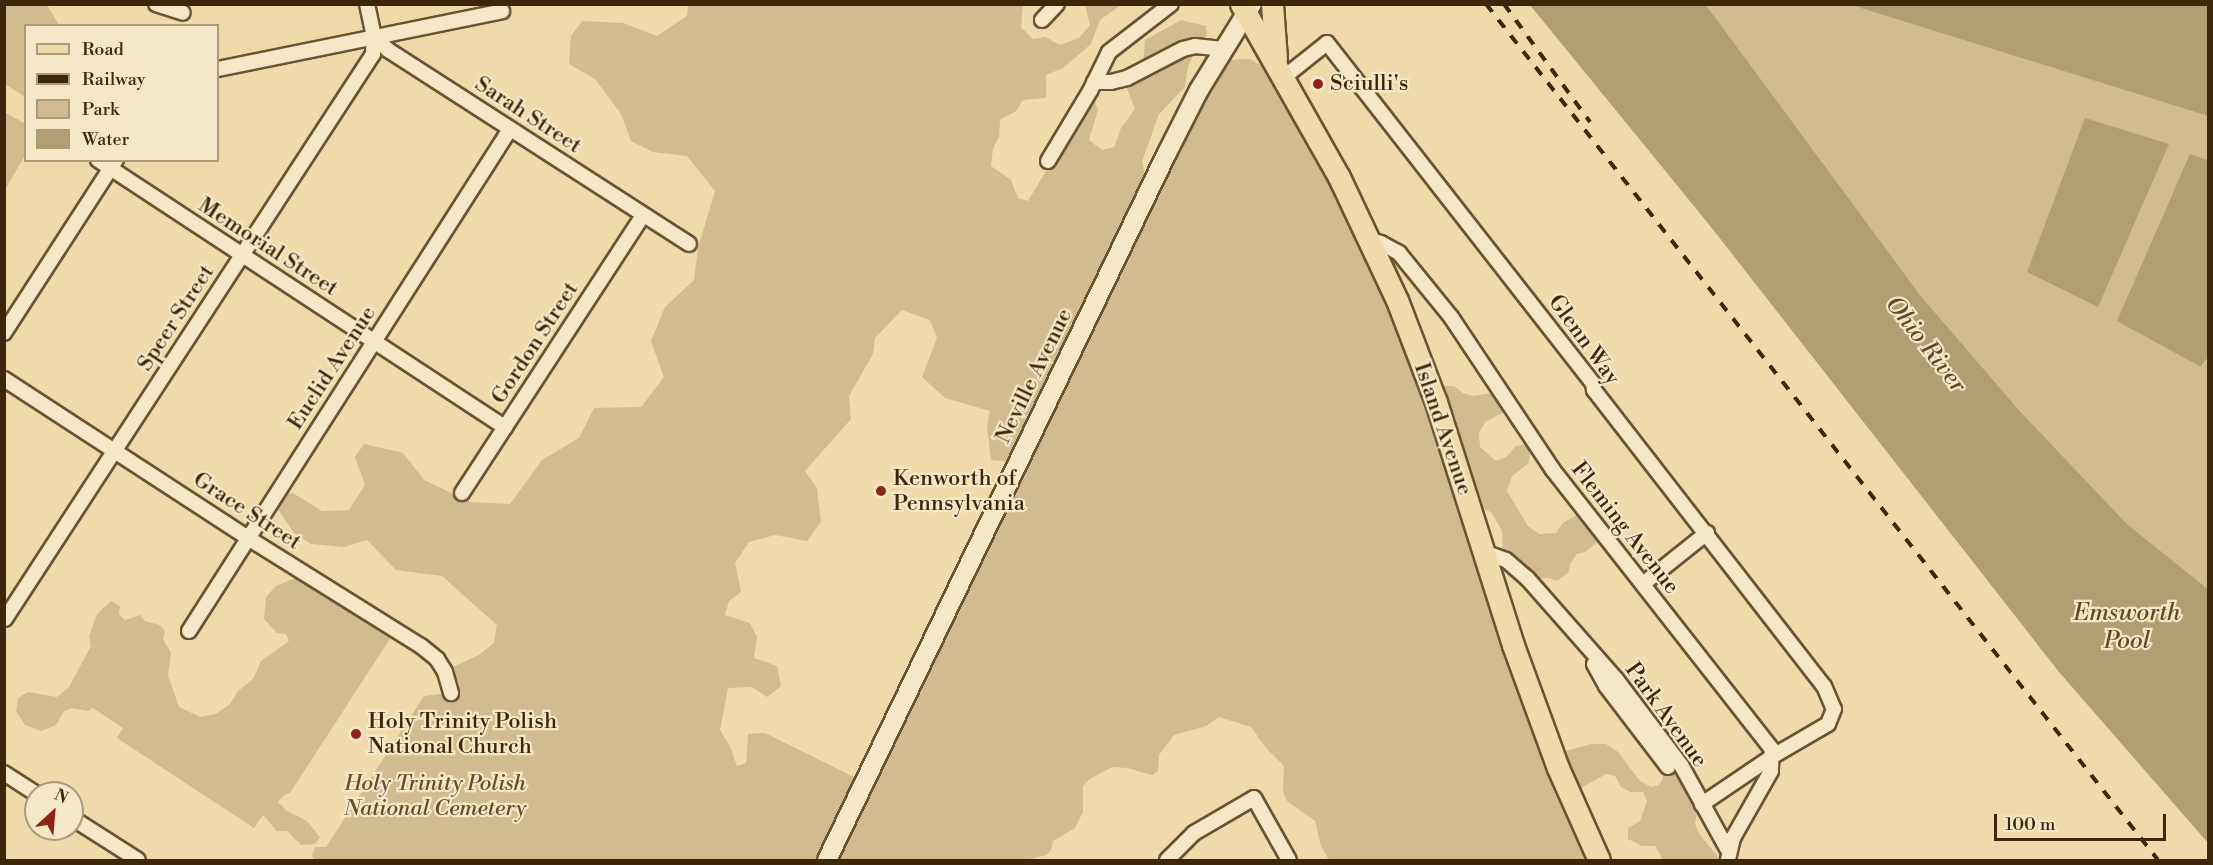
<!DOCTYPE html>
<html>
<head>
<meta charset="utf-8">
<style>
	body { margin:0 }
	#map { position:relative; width:2213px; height:865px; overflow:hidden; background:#f0daa9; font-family:"Libre Bodoni",serif }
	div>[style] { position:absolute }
	.green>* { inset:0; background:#d2bb8e }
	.water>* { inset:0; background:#b39d73 }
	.roads { filter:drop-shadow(2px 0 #6a5332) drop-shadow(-2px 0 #6a5332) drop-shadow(0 2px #6a5332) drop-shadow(0 -2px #6a5332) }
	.street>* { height:14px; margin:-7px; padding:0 7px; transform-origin:7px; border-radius:7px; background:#f5e7c7 }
	.secondary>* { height:18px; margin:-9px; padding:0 9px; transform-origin:9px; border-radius:9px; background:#f5e7c7 }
	.primary>* { height:21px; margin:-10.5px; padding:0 10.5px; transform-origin:10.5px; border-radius:10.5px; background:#f0daa9 }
	.rail>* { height:4px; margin-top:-2px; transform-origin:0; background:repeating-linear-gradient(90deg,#3e260a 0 10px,transparent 0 20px) }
	.dots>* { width:16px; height:16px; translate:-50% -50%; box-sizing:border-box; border:3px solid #f5e7c7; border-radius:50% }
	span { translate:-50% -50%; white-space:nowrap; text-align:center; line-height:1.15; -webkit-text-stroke:4.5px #f5e7c7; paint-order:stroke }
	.poi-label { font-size:22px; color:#3e260a }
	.left { translate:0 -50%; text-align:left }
	.street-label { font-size:22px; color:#3e260a }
	.park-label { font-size:22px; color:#634b2b; font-style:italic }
	.water-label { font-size:24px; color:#614a2a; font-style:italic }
	.frame { position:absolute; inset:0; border:6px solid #3e260a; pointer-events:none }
	.legend { position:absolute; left:24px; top:24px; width:195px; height:138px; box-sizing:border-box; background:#f5e7c7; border:2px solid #ac9a7b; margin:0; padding:8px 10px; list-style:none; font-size:18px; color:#3e260a }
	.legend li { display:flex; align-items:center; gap:12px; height:30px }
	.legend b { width:30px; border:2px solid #ac9a7b }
	.north { position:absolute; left:24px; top:781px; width:60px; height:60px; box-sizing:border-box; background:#f5e7c7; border:2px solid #ac9a7b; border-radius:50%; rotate:26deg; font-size:16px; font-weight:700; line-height:24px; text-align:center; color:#3e260a }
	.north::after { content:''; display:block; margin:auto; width:21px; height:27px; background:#8f2418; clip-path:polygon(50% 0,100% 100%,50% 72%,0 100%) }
	.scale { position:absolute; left:1994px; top:814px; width:172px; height:27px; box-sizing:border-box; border:3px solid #3e260a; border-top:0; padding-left:8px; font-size:18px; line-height:21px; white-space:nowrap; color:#3e260a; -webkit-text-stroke:4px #f5e7c7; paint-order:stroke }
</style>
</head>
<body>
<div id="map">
	<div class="green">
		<div style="clip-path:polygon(4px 5px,47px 5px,59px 25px,26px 26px,25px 97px,5px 84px)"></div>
		<div style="clip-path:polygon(688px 5px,1023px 5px,1021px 27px,1033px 39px,1045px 37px,1060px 45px,1079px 38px,1090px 25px,1085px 5px,1121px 5px,1100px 20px,1091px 44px,1063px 68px,1046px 75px,1046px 98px,1023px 100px,1016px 111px,1000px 120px,999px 137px,993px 148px,991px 166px,1011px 180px,1018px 198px,1028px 201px,1092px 95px,1098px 110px,1089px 140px,1102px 150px,1114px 147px,1121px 128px,1135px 109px,1126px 86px,1143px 66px,1145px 40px,1181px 20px,1206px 26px,1207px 36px,1199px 40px,1188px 67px,1185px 87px,1159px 114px,1142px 162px,1148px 186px,1015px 462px,991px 460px,987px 426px,990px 411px,945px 398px,922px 377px,937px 338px,930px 320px,902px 310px,875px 338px,873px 354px,849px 396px,851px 419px,805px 471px,817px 488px,821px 522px,807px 541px,775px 535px,749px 542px,735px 563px,741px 592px,729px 601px,725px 615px,750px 623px,757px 637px,754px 658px,777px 666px,781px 686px,767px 697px,752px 687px,728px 688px,720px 730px,730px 746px,737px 766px,746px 763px,748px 734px,765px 733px,864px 782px,824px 860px,315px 860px,312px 856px,315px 847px,326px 847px,424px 696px,454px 692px,460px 686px,453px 675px,453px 667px,479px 655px,494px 643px,497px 625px,442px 576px,396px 570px,367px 540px,344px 547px,311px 544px,294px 533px,277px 508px,282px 495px,293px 493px,322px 511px,349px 510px,365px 485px,355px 457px,364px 444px,403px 453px,424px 480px,470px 502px,510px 504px,542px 460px,579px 438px,594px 408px,641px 407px,664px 377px,651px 341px,665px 307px,694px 280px,698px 248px,715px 191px,687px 156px,653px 152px,631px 141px,621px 114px,595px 79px,569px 64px,571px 36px,582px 21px,623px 23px,657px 36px,687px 16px)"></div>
		<div style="clip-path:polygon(1706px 5px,1851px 5px,2208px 116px,2208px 160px,2190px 154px,2202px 367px,2208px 357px,2208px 589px,2127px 524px,2018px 409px,1920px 295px)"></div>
		<div style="clip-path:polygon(1250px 59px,1275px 74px,1396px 308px,1595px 860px,1329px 860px,1321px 846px,1315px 821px,1287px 801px,1283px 792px,1284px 766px,1266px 748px,1251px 727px,1219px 717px,1206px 726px,1174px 735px,1159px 755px,1158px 771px,1152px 775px,1127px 768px,1112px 767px,1090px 779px,1083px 786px,1083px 812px,1075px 828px,1053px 841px,1051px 850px,1046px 855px,1027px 860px,828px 860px,1203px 91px,1225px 60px)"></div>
		<div style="clip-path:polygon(4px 112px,26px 124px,25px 155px,5px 190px)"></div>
		<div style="clip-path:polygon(1442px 386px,1454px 386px,1463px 393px,1473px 396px,1499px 392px,1510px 409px,1485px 422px,1479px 433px,1480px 447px,1496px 461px,1506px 457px,1516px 446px,1524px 445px,1530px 451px,1529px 463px,1512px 476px,1507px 491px,1528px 526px,1539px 534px,1556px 533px,1563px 523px,1580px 513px,1605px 536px,1585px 552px,1577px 554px,1570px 564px,1569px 572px,1557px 581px,1549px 578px,1531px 579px,1503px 554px,1502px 531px,1492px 513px,1471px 501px,1435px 391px)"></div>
		<div style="clip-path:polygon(305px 574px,395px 631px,290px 793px,284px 795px,278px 802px,287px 811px,307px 821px,320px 837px,315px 844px,301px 845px,287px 831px,277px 831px,263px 815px,254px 828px,117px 738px,123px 728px,93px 708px,88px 711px,72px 708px,64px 711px,56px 725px,41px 731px,25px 725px,16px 711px,18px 698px,28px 692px,57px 697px,69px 687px,91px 646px,89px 637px,97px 614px,111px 601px,120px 606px,119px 614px,125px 620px,140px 615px,145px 621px,159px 625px,165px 631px,163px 639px,171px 653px,168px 675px,179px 707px,200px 717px,216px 714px,230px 704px,238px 691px,253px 679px,261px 661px,289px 641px,286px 634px,277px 633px,264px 619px,266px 597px,276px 586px)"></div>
		<div style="clip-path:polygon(1591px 744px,1606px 744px,1618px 752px,1640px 781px,1651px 787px,1659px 785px,1663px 779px,1663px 766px,1674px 758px,1685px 759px,1694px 766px,1692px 785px,1698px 805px,1695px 824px,1700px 835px,1721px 860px,1663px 860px,1655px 846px,1642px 846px,1628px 839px,1628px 828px,1640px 821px,1647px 801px,1643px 792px,1631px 792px,1621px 787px,1615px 776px,1606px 774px,1572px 793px,1556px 754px)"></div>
	</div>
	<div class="water">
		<div style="clip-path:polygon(1530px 5px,1706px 5px,1920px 295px,2018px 409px,2127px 524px,2208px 589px,2208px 843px,2059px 672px,1711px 227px)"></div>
		<div style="clip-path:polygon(1851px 5px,2208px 5px,2208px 116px)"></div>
		<div style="clip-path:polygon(2085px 118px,2169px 144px,2098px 307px,2027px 272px)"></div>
		<div style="clip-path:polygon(2190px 154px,2208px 160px,2208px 357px,2201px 367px,2117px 321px)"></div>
	</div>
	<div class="roads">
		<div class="street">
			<div style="left:156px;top:4px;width:28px;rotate:18deg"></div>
			<div style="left:367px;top:4px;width:33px;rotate:78deg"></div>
			<div style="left:374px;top:36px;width:20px;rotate:45deg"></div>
			<div style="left:388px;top:50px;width:358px;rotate:32.8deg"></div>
			<div style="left:1042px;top:20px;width:22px;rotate:-47deg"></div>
			<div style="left:218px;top:69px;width:290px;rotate:-11.5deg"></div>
			<div style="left:1283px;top:78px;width:56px;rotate:-38.5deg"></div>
			<div style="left:1327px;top:43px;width:432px;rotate:52deg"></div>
			<div style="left:1593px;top:383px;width:7px;rotate:82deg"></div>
			<div style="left:1594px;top:390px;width:375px;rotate:52.2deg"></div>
			<div style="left:1824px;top:686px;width:25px;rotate:67deg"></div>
			<div style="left:1834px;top:709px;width:16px;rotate:112deg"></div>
			<div style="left:1828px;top:724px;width:64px;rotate:149.8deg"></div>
			<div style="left:1773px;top:756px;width:86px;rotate:145.9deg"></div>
			<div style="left:1094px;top:82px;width:17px"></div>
			<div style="left:1111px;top:82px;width:16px;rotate:-14deg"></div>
			<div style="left:1127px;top:78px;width:63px;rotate:-27.4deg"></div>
			<div style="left:1183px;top:49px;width:12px;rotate:-14deg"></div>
			<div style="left:1195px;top:46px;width:30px;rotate:6deg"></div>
			<div style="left:98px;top:160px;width:487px;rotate:33.3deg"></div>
			<div style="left:1048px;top:161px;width:82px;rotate:-59deg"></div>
			<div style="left:1090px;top:91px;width:43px;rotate:-64deg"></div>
			<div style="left:1109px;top:52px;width:78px;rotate:-37.7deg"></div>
			<div style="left:1371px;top:240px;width:10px;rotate:17deg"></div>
			<div style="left:1381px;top:243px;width:21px;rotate:29deg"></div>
			<div style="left:1399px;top:253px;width:82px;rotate:50.9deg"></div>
			<div style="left:1451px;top:317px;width:184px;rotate:56.3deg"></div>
			<div style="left:1553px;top:470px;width:355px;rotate:51.9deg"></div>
			<div style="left:1772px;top:749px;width:22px;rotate:93deg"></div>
			<div style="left:1771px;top:771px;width:77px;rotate:119.6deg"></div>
			<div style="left:1733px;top:838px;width:23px;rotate:103deg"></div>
			<div style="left:4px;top:333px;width:206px;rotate:-57.1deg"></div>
			<div style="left:4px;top:379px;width:291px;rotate:33.1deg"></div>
			<div style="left:248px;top:538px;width:204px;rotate:32deg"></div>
			<div style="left:421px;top:646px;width:21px;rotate:39deg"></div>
			<div style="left:437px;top:659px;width:15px;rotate:58deg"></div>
			<div style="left:445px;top:672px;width:22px;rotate:74deg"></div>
			<div style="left:462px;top:493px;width:332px;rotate:-56.9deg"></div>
			<div style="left:1484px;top:552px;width:23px;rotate:20deg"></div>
			<div style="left:1506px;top:560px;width:28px;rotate:41deg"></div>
			<div style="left:1527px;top:578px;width:135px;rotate:48.6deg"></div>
			<div style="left:1616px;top:679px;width:108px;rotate:52.9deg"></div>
			<div style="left:1681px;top:765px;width:97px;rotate:61.1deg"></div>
			<div style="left:1643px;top:584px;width:82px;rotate:-38.6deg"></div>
			<div style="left:5px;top:619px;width:674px;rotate:-56.92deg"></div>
			<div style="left:373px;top:54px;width:18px;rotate:-87deg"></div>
			<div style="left:189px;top:631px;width:596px;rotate:-57.4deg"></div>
			<div style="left:1594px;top:664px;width:25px;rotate:61deg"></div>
			<div style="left:1606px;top:686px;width:102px;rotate:52.6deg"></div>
			<div style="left:4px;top:773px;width:38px;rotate:33deg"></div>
			<div style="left:72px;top:818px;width:78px;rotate:32.5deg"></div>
			<div style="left:1167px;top:860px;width:38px;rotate:-45deg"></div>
			<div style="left:1194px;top:833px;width:69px;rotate:-30.3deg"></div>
			<div style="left:1254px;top:798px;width:71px;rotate:60.6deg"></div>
		</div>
		<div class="secondary">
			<div style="left:827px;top:860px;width:785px;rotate:-64.32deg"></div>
			<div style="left:1167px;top:153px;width:71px;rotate:-63.1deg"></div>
			<div style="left:1199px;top:90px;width:101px;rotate:-58.4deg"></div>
		</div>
		<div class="primary">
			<div style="left:1241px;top:4px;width:199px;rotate:60.5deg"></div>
			<div style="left:1339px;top:177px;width:136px;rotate:64.8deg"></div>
			<div style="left:1397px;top:300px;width:109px;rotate:69.1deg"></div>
			<div style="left:1436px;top:402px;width:255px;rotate:72.4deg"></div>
			<div style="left:1513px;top:645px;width:131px;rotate:69.9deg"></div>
			<div style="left:1558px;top:768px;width:101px;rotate:66deg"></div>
			<div style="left:1272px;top:4px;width:55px;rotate:85.8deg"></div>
		</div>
	</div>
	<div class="rail">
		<div style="left:1486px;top:4px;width:1088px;rotate:51.87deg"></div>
		<div style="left:1504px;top:4px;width:146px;rotate:53.9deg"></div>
	</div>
	<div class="dots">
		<div style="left:1318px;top:84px;background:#8f2418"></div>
		<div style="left:881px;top:491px;background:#8f2418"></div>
		<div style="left:356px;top:734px;background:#8f2418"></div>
	</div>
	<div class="poi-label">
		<span class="left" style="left:1330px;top:84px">Sciulli's</span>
		<span class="left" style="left:893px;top:491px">Kenworth of<br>Pennsylvania</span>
		<span class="left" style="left:368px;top:734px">Holy Trinity Polish<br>National Church</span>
	</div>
	<div class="street-label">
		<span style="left:528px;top:115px;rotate:33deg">Sarah Street</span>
		<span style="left:268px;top:247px;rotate:33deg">Memorial Street</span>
		<span style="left:176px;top:318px;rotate:-57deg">Speer Street</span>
		<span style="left:1584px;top:340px;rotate:54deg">Glenn Way</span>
		<span style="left:535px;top:343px;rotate:-57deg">Gordon Street</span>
		<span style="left:332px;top:368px;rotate:-57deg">Euclid Avenue</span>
		<span style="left:1034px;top:376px;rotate:-64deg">Neville Avenue</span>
		<span style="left:1443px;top:429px;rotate:71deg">Island Avenue</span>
		<span style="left:247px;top:511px;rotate:33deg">Grace Street</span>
		<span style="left:1625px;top:528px;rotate:52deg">Fleming Avenue</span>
		<span style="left:1666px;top:715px;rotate:54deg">Park Avenue</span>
	</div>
	<div class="park-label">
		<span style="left:435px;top:796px">Holy Trinity Polish<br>National Cemetery</span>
	</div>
	<div class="water-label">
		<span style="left:1925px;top:345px;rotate:52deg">Ohio River</span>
		<span style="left:2127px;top:628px">Emsworth<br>Pool</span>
	</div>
	<div class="frame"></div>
	<ul class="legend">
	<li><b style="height:8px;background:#f0daa9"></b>Road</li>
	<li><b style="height:8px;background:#3e260a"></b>Railway</li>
	<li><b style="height:16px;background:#d2bb8e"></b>Park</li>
	<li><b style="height:16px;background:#b39d73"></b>Water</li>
	</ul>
	<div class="north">N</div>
	<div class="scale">100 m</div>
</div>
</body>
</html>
